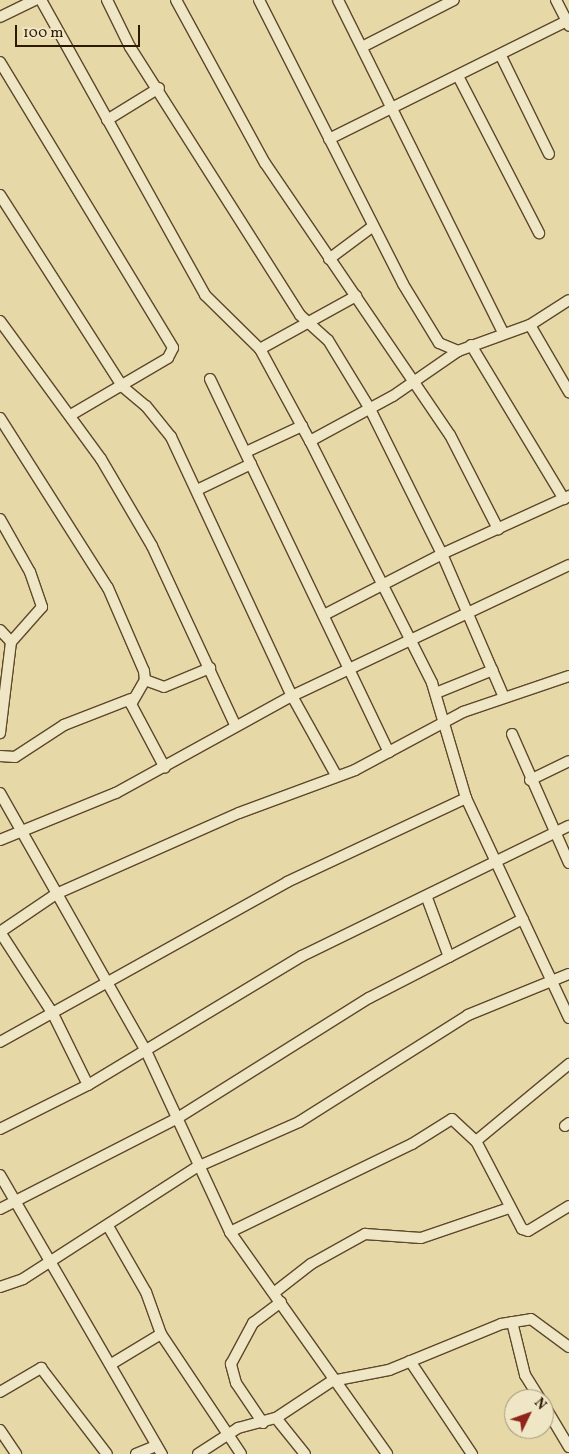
<!DOCTYPE html>
<html>
<head>
<meta charset="utf-8">
<style>
	body { margin:0 }
	#map { position:relative; width:569px; height:1454px; overflow:hidden; background:#e7d8a7; font-family:Vollkorn,serif }
	div>[style] { position:absolute }
	.roads { filter:drop-shadow(1px 0 #5c482a) drop-shadow(-1px 0 #5c482a) drop-shadow(0 1px #5c482a) drop-shadow(0 -1px #5c482a) }
	.minor>* { height:10px; margin:-5px; padding:0 5px; transform-origin:5px; border-radius:5px; background:#efe6c6 }
	span { translate:-50% -50%; white-space:nowrap; text-align:center; line-height:1.15; -webkit-text-stroke:4.5px #efe6c6; paint-order:stroke }
	.north { position:absolute; left:504px; top:1389px; width:50px; height:50px; box-sizing:border-box; background:#efe6c6; border:1px solid #a19477; border-radius:50%; rotate:48deg; font-size:14px; font-weight:700; line-height:20px; text-align:center; color:#2d1800 }
	.north::after { content:''; display:block; margin:auto; width:18px; height:22px; background:#8f2418; clip-path:polygon(50% 0,100% 100%,50% 72%,0 100%) }
	.scale { position:absolute; left:15px; top:25px; width:125px; height:22px; box-sizing:border-box; border:2px solid #2d1800; border-top:0; padding-left:6px; font-size:15px; line-height:18px; white-space:nowrap; color:#2d1800; -webkit-text-stroke:4px #efe6c6; paint-order:stroke }
</style>
</head>
<body>
<div id="map">
	<div class="roads">
		<div class="minor">
			<div style="left:41px;top:0;width:338px;rotate:60.9deg"></div>
			<div style="left:205px;top:295px;width:77px;rotate:44.5deg"></div>
			<div style="left:260px;top:349px;width:105px;rotate:61.5deg"></div>
			<div style="left:310px;top:441px;width:271px;rotate:63.2deg"></div>
			<div style="left:432px;top:683px;width:120px;rotate:73.5deg"></div>
			<div style="left:466px;top:798px;width:243px;rotate:64.9deg"></div>
			<div style="left:107px;top:0;width:52px;rotate:63.9deg"></div>
			<div style="left:130px;top:47px;width:317px;rotate:57.6deg"></div>
			<div style="left:300px;top:315px;width:38px;rotate:42deg"></div>
			<div style="left:328px;top:340px;width:81px;rotate:58.7deg"></div>
			<div style="left:370px;top:409px;width:162px;rotate:63.6deg"></div>
			<div style="left:442px;top:554px;width:156px;rotate:66.6deg"></div>
			<div style="left:176px;top:0;width:186px;rotate:61.4deg"></div>
			<div style="left:265px;top:163px;width:329px;rotate:55.8deg"></div>
			<div style="left:450px;top:435px;width:106px;rotate:62.9deg"></div>
			<div style="left:259px;top:0;width:318px;rotate:63.1deg"></div>
			<div style="left:403px;top:284px;width:69px;rotate:58.6deg"></div>
			<div style="left:439px;top:343px;width:21px;rotate:23deg"></div>
			<div style="left:338px;top:0;width:372px;rotate:63.6deg"></div>
			<div style="left:556px;top:0;width:29px;rotate:63deg"></div>
			<div style="left:0;top:17px;width:39px;rotate:-26deg"></div>
			<div style="left:362px;top:47px;width:103px;rotate:-27.1deg"></div>
			<div style="left:501px;top:56px;width:109px;rotate:63.9deg"></div>
			<div style="left:0;top:62px;width:334px;rotate:58.8deg"></div>
			<div style="left:173px;top:348px;width:11px;rotate:117deg"></div>
			<div style="left:168px;top:358px;width:113px;rotate:149.6deg"></div>
			<div style="left:458px;top:76px;width:177px;rotate:62.7deg"></div>
			<div style="left:107px;top:120px;width:61px;rotate:-31.6deg"></div>
			<div style="left:329px;top:139px;width:266px;rotate:-26.4deg"></div>
			<div style="left:0;top:195px;width:228px;rotate:57.4deg"></div>
			<div style="left:123px;top:387px;width:30px;rotate:40deg"></div>
			<div style="left:146px;top:406px;width:40px;rotate:51deg"></div>
			<div style="left:171px;top:437px;width:286px;rotate:65deg"></div>
			<div style="left:292px;top:696px;width:90px;rotate:60.9deg"></div>
			<div style="left:329px;top:259px;width:54px;rotate:-36.7deg"></div>
			<div style="left:0;top:321px;width:171px;rotate:53.8deg"></div>
			<div style="left:101px;top:459px;width:101px;rotate:59.6deg"></div>
			<div style="left:152px;top:546px;width:197px;rotate:65.1deg"></div>
			<div style="left:530px;top:325px;width:78px;rotate:59.8deg"></div>
			<div style="left:471px;top:345px;width:180px;rotate:58.9deg"></div>
			<div style="left:260px;top:349px;width:110px;rotate:-28.9deg"></div>
			<div style="left:210px;top:379px;width:414px;rotate:64.4deg"></div>
			<div style="left:0;top:418px;width:201px;rotate:57.6deg"></div>
			<div style="left:108px;top:588px;width:90px;rotate:66.6deg"></div>
			<div style="left:144px;top:671px;width:9px;rotate:84deg"></div>
			<div style="left:145px;top:680px;width:28px;rotate:120deg"></div>
			<div style="left:131px;top:704px;width:72px;rotate:62deg"></div>
			<div style="left:310px;top:441px;width:94px;rotate:-28.5deg"></div>
			<div style="left:393px;top:396px;width:79px;rotate:-34.7deg"></div>
			<div style="left:458px;top:351px;width:77px;rotate:-19.9deg"></div>
			<div style="left:530px;top:325px;width:46px;rotate:-32.7deg"></div>
			<div style="left:246px;top:452px;width:62px;rotate:-24.9deg"></div>
			<div style="left:197px;top:490px;width:60px;rotate:-25.7deg"></div>
			<div style="left:0;top:519px;width:61px;rotate:60.5deg"></div>
			<div style="left:30px;top:572px;width:37px;rotate:71deg"></div>
			<div style="left:42px;top:607px;width:47px;rotate:131.5deg"></div>
			<div style="left:11px;top:642px;width:92px;rotate:96.9deg"></div>
			<div style="left:324px;top:615px;width:133px;rotate:-27.3deg"></div>
			<div style="left:442px;top:554px;width:140px;rotate:-24.5deg"></div>
			<div style="left:0;top:630px;width:16px;rotate:47deg"></div>
			<div style="left:145px;top:680px;width:20px;rotate:20deg"></div>
			<div style="left:164px;top:687px;width:50px;rotate:-22.4deg"></div>
			<div style="left:436px;top:693px;width:61px;rotate:-22deg"></div>
			<div style="left:512px;top:734px;width:141px;rotate:66.2deg"></div>
			<div style="left:0;top:756px;width:15px;rotate:4deg"></div>
			<div style="left:15px;top:757px;width:59px;rotate:-33.1deg"></div>
			<div style="left:64px;top:725px;width:72px;rotate:-21.2deg"></div>
			<div style="left:530px;top:780px;width:43px;rotate:-26deg"></div>
			<div style="left:0;top:793px;width:296px;rotate:60.5deg"></div>
			<div style="left:146px;top:1051px;width:200px;rotate:65.1deg"></div>
			<div style="left:230px;top:1232px;width:272px;rotate:54.7deg"></div>
			<div style="left:0;top:840px;width:125px;rotate:-22.1deg"></div>
			<div style="left:116px;top:793px;width:201px;rotate:-28.9deg"></div>
			<div style="left:292px;top:696px;width:306px;rotate:-25.3deg"></div>
			<div style="left:427px;top:898px;width:63px;rotate:69.6deg"></div>
			<div style="left:0;top:932px;width:68px;rotate:-34.2deg"></div>
			<div style="left:56px;top:894px;width:200px;rotate:-23.9deg"></div>
			<div style="left:239px;top:813px;width:124px;rotate:-20.3deg"></div>
			<div style="left:355px;top:770px;width:123px;rotate:-28.2deg"></div>
			<div style="left:463px;top:712px;width:112px;rotate:-18.8deg"></div>
			<div style="left:0;top:932px;width:98px;rotate:57.1deg"></div>
			<div style="left:53px;top:1014px;width:79px;rotate:63.8deg"></div>
			<div style="left:0;top:1042px;width:329px;rotate:-29.1deg"></div>
			<div style="left:287px;top:882px;width:198px;rotate:-25.1deg"></div>
			<div style="left:565px;top:1126px;width:5px;rotate:-37deg"></div>
			<div style="left:0;top:1129px;width:98px;rotate:-26.6deg"></div>
			<div style="left:88px;top:1085px;width:250px;rotate:-31.1deg"></div>
			<div style="left:302px;top:956px;width:297px;rotate:-26deg"></div>
			<div style="left:476px;top:1141px;width:121px;rotate:-39.6deg"></div>
			<div style="left:0;top:1175px;width:323px;rotate:59.9deg"></div>
			<div style="left:0;top:1209px;width:198px;rotate:-27.1deg"></div>
			<div style="left:176px;top:1119px;width:228px;rotate:-32.1deg"></div>
			<div style="left:369px;top:998px;width:173px;rotate:-27.2deg"></div>
			<div style="left:108px;top:1226px;width:76px;rotate:60.1deg"></div>
			<div style="left:146px;top:1292px;width:45px;rotate:70.3deg"></div>
			<div style="left:230px;top:1232px;width:202px;rotate:-25.8deg"></div>
			<div style="left:412px;top:1144px;width:47px;rotate:-32deg"></div>
			<div style="left:452px;top:1119px;width:33px;rotate:43deg"></div>
			<div style="left:476px;top:1141px;width:99px;rotate:62.4deg"></div>
			<div style="left:522px;top:1229px;width:6px;rotate:18deg"></div>
			<div style="left:528px;top:1231px;width:48px;rotate:-31.4deg"></div>
			<div style="left:0;top:1287px;width:24px;rotate:-19deg"></div>
			<div style="left:23px;top:1279px;width:207px;rotate:-32.8deg"></div>
			<div style="left:197px;top:1167px;width:111px;rotate:-23.8deg"></div>
			<div style="left:299px;top:1122px;width:200px;rotate:-32.3deg"></div>
			<div style="left:468px;top:1015px;width:109px;rotate:-22.1deg"></div>
			<div style="left:275px;top:1292px;width:46px;rotate:-37.9deg"></div>
			<div style="left:311px;top:1264px;width:62px;rotate:-29.1deg"></div>
			<div style="left:365px;top:1234px;width:56px;rotate:4.1deg"></div>
			<div style="left:421px;top:1238px;width:93px;rotate:-18.8deg"></div>
			<div style="left:512px;top:1322px;width:55px;rotate:76.2deg"></div>
			<div style="left:525px;top:1375px;width:28px;rotate:58deg"></div>
			<div style="left:410px;top:1361px;width:112px;rotate:56.3deg"></div>
			<div style="left:113px;top:1363px;width:56px;rotate:-31.1deg"></div>
			<div style="left:161px;top:1334px;width:144px;rotate:56.3deg"></div>
			<div style="left:0;top:1392px;width:48px;rotate:-30.3deg"></div>
			<div style="left:41px;top:1368px;width:108px;rotate:52.5deg"></div>
			<div style="left:544px;top:1405px;width:49px;rotate:59.2deg"></div>
			<div style="left:276px;top:1418px;width:46px;rotate:51.1deg"></div>
			<div style="left:263px;top:1423px;width:48px;rotate:-124deg"></div>
			<div style="left:236px;top:1383px;width:20px;rotate:-105deg"></div>
			<div style="left:231px;top:1364px;width:47px;rotate:-61.8deg"></div>
			<div style="left:253px;top:1323px;width:35px;rotate:-37deg"></div>
			<div style="left:0;top:1430px;width:29px;rotate:56deg"></div>
			<div style="left:136px;top:1454px;width:22px;rotate:-22deg"></div>
			<div style="left:198px;top:1454px;width:48px;rotate:-33deg"></div>
			<div style="left:238px;top:1428px;width:39px;rotate:-15deg"></div>
			<div style="left:276px;top:1418px;width:67px;rotate:-33.5deg"></div>
			<div style="left:332px;top:1381px;width:58px;rotate:-10.9deg"></div>
			<div style="left:389px;top:1370px;width:121px;rotate:-22.3deg"></div>
			<div style="left:501px;top:1324px;width:30px;rotate:-9deg"></div>
			<div style="left:531px;top:1319px;width:47px;rotate:36.4deg"></div>
		</div>
	</div>
	<div class="north">N</div>
	<div class="scale">100 m</div>
</div>
</body>
</html>
